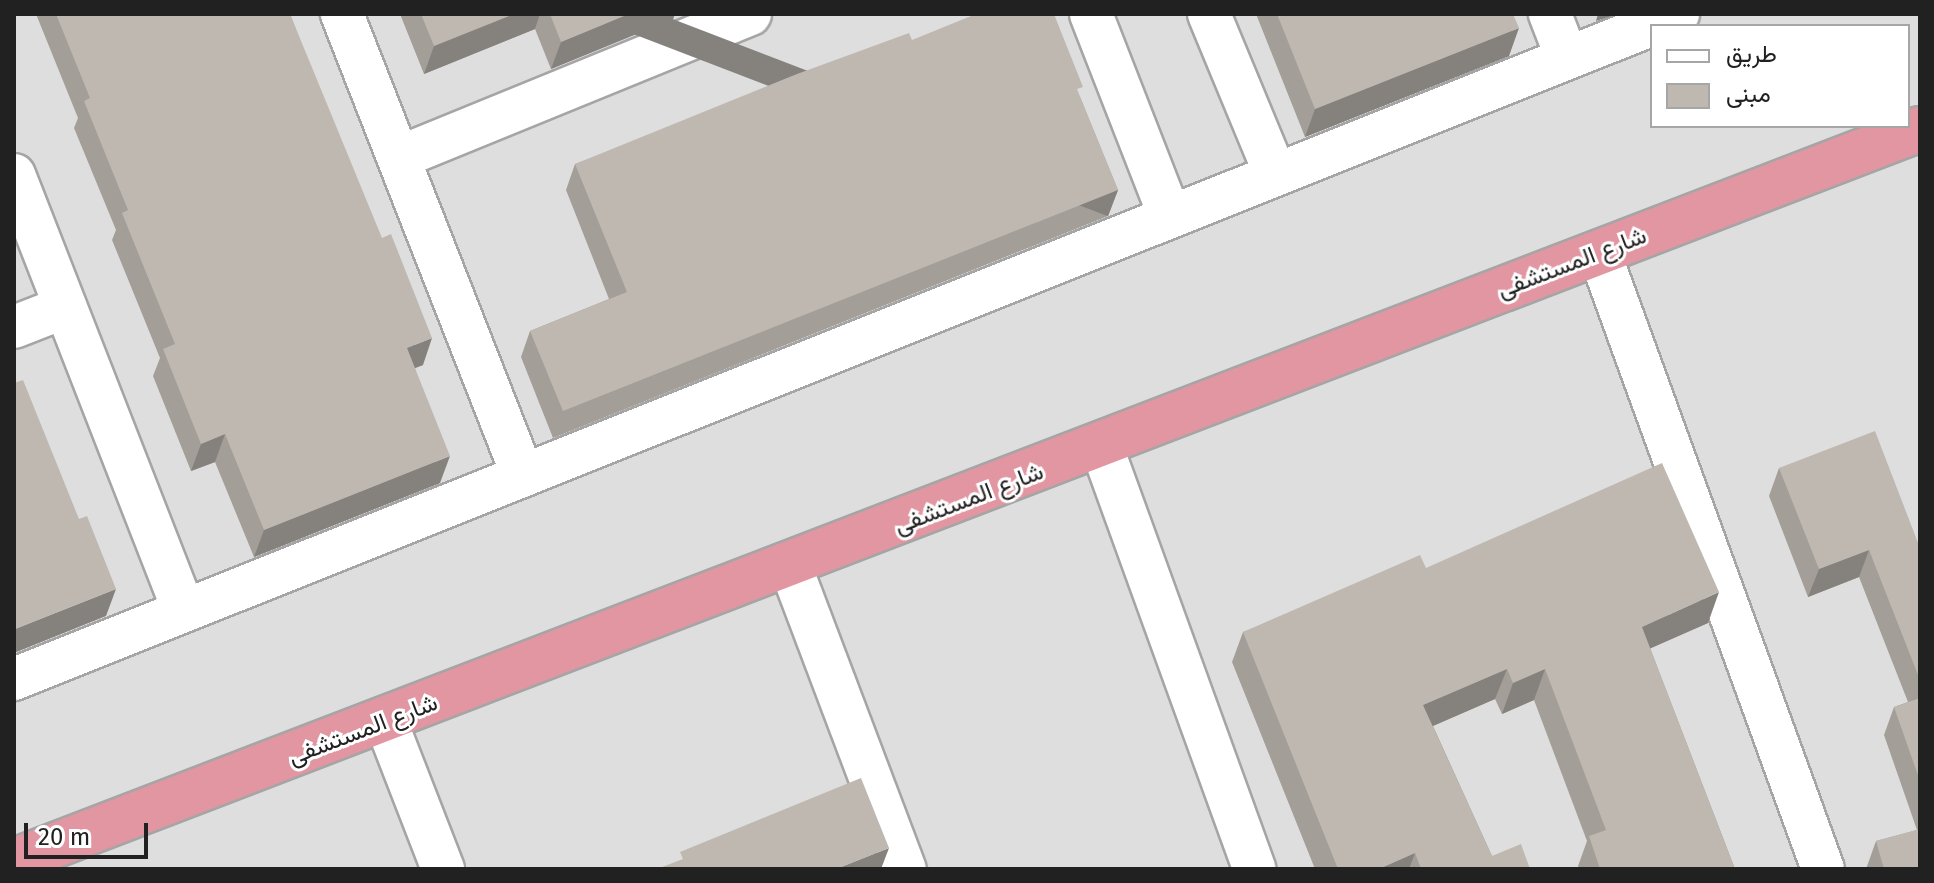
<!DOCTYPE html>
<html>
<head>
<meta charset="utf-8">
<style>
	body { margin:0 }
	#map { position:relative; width:1934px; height:883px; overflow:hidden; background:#f1eee8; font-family:"Fira Sans",Vazirmatn,sans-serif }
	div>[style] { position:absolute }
	.residential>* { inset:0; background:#dfdede }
	.roads { filter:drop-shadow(2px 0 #a5a5a5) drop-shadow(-2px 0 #a5a5a5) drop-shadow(0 2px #a5a5a5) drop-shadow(0 -2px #a5a5a5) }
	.street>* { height:42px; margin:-21px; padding:0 21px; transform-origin:21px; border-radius:21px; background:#fff }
	.highway>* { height:44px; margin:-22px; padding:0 22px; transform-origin:22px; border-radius:22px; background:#e296a2 }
	.wall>* { inset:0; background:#a39e98 }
	.shaded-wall>* { inset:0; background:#85817c; transform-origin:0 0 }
	.building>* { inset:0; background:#beb8b1 }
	span { translate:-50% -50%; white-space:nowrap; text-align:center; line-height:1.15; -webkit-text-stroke:6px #fff; paint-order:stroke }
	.street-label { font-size:24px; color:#212121 }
	.frame { position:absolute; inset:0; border:16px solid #212121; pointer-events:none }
	.legend { position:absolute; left:1650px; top:24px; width:260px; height:104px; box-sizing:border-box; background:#fff; border:2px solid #a6a6a6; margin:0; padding:10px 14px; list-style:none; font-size:24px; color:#212121 }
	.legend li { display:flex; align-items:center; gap:16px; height:40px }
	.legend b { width:40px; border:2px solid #a6a6a6 }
	.scale { position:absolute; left:24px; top:823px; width:124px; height:36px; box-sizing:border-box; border:4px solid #212121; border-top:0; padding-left:10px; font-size:24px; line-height:28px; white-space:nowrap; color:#212121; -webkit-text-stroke:6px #fff; paint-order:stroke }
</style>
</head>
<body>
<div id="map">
	<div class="residential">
		<div style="clip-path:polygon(evenodd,14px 14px,1920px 14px,1920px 869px,14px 869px,14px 14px,1652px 26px,1908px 26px,1908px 126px,1652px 126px,1652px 26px)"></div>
	</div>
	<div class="roads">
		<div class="street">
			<div style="left:342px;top:14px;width:496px;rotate:68.6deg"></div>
			<div style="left:1091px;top:14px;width:215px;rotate:68.7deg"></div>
			<div style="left:1209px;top:14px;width:170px;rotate:67.5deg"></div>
			<div style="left:1550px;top:14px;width:47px;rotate:68.9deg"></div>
			<div style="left:400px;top:157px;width:378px;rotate:-22.2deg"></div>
			<div style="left:14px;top:175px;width:467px;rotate:68.7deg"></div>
			<div style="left:1599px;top:252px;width:656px;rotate:70.05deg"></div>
			<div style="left:14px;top:327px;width:55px;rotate:-21.4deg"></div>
			<div style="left:1102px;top:448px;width:448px;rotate:70.1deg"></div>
			<div style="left:791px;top:568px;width:322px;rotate:69.3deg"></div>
			<div style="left:14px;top:679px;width:1792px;rotate:-21.78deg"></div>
			<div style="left:386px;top:722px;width:158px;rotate:68.8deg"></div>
		</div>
		<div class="highway">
			<div style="left:14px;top:861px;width:2042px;rotate:-21.01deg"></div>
		</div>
	</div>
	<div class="wall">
		<div style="clip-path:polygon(36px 14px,290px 14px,423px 365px,415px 368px,440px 483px,254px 557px,215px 462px,191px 471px,153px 376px,160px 358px,112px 240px,116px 230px,74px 128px,78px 118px)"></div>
		<div style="clip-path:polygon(400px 14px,675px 14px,673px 19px,551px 69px,535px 29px,424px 74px)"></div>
		<div style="clip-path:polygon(1256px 14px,1513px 14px,1509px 56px,1305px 137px)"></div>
		<div style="clip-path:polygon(912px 40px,1080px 97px,1118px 190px,1108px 216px,553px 438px,521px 357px,530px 331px,609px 299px,566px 190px,575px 164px)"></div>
		<div style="clip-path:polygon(1779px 468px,1920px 548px,1920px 869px,1866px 869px,1876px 841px,1917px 830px,1884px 735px,1894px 707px,1908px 702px,1859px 577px,1808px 597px,1769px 496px)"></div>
		<div style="clip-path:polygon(1426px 568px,1708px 623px,1650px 648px,1735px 869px,1579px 869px,1578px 866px,1587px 841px,1534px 700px,1502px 714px,1495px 699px,1433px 726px,1492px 856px,1530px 869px,1315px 869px,1232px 662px,1243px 632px)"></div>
	</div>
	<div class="shaded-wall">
		<div style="clip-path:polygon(514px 14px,540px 14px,535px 29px,424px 74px,434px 46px)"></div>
		<div style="clip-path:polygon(629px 14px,675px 14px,673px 19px,551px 69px,561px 42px)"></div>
		<div style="clip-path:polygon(1598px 14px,1617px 14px,1596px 21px)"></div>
		<div style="clip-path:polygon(1519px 28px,1509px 56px,1305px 137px,1315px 109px)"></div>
		<div style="left:1118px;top:190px;width:28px;height:597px;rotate:111deg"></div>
		<div style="clip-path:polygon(432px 338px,423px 365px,397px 375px,407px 348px)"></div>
		<div style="clip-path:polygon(225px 434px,215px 462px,191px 471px,201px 444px)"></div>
		<div style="clip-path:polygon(450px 456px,440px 483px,254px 557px,264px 530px)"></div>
		<div style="clip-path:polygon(1869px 550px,1859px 577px,1808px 597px,1819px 569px)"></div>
		<div style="clip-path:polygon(116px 589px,106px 616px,14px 653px,14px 631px,15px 629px)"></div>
		<div style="clip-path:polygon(1719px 592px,1708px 623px,1631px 657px,1642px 627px)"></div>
		<div style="clip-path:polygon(1507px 669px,1495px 699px,1412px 735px,1423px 705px)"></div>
		<div style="clip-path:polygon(1545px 669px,1534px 700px,1502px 714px,1513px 683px)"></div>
		<div style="clip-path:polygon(889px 848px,881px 869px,836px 869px)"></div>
		<div style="clip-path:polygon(1415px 853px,1409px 869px,1379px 869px)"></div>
	</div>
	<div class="building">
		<div style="clip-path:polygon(56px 14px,290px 14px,382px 238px,391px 234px,432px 338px,407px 348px,450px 456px,264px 530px,225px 434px,201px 444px,163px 349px,175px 344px,122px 213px,128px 210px,84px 101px,90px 98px)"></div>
		<div style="clip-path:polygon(421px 14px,514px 14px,434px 46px)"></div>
		<div style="clip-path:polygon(550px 14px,629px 14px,561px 42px)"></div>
		<div style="clip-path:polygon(976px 14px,1054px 14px,1083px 87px,1077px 89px,1118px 190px,563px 411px,530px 331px,627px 292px,575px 164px,797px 74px,909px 33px,912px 40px)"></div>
		<div style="clip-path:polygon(1277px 14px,1513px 14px,1519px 28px,1315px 109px)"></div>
		<div style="clip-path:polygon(23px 380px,79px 519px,87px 516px,116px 589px,15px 629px,14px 631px,14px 383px)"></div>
		<div style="clip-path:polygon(1875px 431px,1920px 548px,1920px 680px,1869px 550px,1819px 569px,1779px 468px)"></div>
		<div style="clip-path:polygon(1662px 463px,1719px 592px,1642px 627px,1735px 869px,1600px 869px,1589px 836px,1606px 830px,1545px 669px,1513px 683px,1507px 669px,1423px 705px,1492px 856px,1521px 844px,1530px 869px,1421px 869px,1415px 853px,1379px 869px,1338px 869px,1243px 632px,1420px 555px,1426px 568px)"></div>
		<div style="clip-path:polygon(1920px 698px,1920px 781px,1894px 707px)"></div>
		<div style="clip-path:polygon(861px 778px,889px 848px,836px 869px,657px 869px,683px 859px,680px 852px)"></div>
		<div style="clip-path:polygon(1920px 829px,1920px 869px,1884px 869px,1876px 841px)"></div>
	</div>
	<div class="street-label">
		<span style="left:1572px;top:263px;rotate:-21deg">شارع المستشفى</span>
		<span style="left:969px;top:499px;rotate:-21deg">شارع المستشفى</span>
		<span style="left:363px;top:730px;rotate:-21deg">شارع المستشفى</span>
	</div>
	<div class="frame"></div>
	<ul class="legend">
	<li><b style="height:10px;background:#fff"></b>طريق</li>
	<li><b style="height:22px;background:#beb8b1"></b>مبنى</li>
	</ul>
	<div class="scale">20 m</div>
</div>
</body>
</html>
